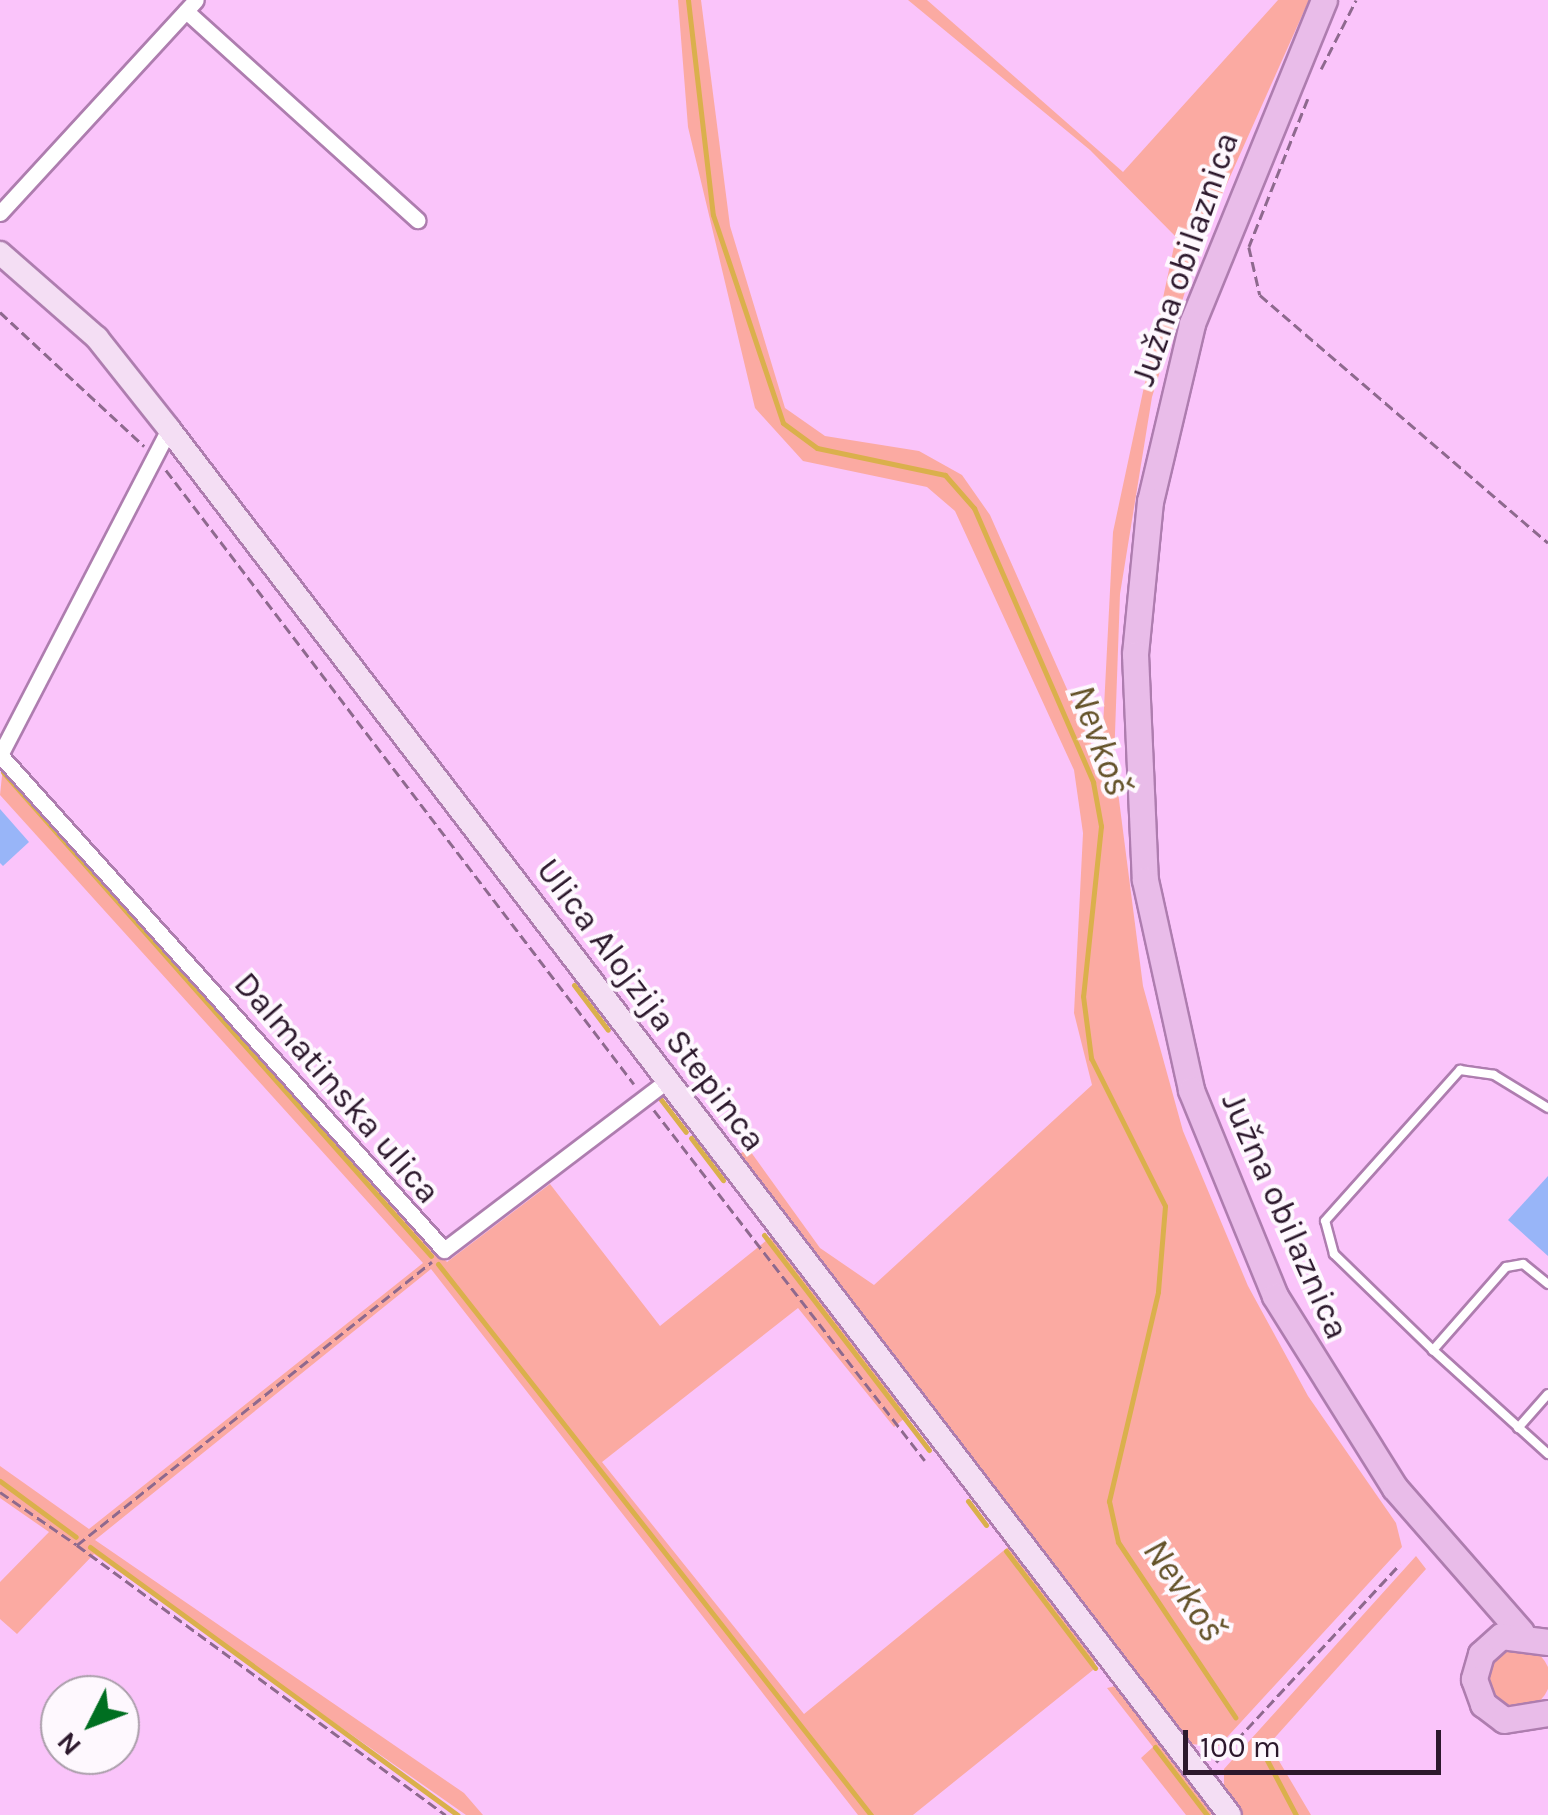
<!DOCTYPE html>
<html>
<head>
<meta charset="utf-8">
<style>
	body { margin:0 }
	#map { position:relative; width:1548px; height:1815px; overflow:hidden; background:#fac4fa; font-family:Karla,sans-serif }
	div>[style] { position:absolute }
	.green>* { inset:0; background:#fbaaa2 }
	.round { border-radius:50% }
	.stream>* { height:5px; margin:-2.5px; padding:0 2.5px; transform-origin:2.5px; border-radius:2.5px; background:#dab04c }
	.building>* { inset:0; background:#98b5f8 }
	.path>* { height:2.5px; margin-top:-1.25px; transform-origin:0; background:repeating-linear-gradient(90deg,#8e698e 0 10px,transparent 0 15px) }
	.roads { filter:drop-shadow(2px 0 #ae7daf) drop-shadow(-2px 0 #ae7daf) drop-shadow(0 2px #ae7daf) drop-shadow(0 -2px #ae7daf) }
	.service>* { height:8px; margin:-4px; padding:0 4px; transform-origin:4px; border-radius:4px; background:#fff }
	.minor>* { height:15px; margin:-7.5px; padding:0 7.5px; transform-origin:7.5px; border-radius:7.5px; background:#fff }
	.secondary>* { height:22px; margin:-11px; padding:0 11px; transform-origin:11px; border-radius:11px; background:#f4def4 }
	.primary>* { height:25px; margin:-12.5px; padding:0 12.5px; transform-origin:12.5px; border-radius:12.5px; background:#e9bce9 }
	span { translate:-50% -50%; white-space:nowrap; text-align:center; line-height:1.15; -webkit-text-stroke:8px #fef8fe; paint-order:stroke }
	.street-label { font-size:35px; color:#2c182c }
	.water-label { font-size:38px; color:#645229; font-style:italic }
	.north { position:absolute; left:40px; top:1675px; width:100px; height:100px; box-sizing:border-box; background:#fef8fe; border:2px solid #aa9eaa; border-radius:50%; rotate:228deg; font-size:28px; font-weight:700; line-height:40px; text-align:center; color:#2c182c }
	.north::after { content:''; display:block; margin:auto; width:35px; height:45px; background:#006f21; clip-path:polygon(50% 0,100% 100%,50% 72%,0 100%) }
	.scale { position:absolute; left:1183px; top:1730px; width:258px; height:45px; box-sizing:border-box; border:5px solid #2c182c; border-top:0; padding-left:12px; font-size:30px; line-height:35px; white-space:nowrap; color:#2c182c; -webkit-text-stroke:8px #fef8fe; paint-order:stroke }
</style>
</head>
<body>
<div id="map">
	<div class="green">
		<div style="clip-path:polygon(678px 0,701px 0,730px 226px,785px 408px,825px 436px,919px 451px,962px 475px,990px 515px,1101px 766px,1113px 532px,1176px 237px,1090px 150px,908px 0,927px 0,1123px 172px,1278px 0,1309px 0,1200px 244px,1152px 397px,1120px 594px,1114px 761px,1143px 986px,1183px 1131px,1248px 1286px,1308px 1396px,1396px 1523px,1402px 1547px,1219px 1746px,1189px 1744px,736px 1157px,748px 1148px,820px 1248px,874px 1285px,1092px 1085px,1074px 1013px,1083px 833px,1074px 770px,955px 511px,927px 487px,803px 461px,755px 408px,688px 127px)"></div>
		<div style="clip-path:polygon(3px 766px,447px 1262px,550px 1184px,660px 1326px,772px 1236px,911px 1413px,894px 1427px,798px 1308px,602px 1462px,804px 1714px,1008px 1547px,1096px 1654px,1093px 1670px,913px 1815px,858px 1815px,431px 1269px,95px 1540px,464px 1793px,483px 1815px,466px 1815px,94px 1554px,17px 1634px,0 1619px,0 1582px,49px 1532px,0 1498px,0 1466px,89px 1529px,423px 1263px,0 795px)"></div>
		<div style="clip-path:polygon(1416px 1556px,1426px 1569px,1269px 1744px,1311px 1815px,1242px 1815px,1224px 1790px,1224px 1769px)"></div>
		<div class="round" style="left:1490px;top:1648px;width:60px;height:60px"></div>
		<div style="clip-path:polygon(1120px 1685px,1216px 1809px,1211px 1815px,1186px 1815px,1141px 1758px,1153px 1747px,1107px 1688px)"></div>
	</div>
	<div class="stream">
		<div style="left:688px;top:0;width:216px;rotate:83.4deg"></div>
		<div style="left:713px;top:215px;width:219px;rotate:71.4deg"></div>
		<div style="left:783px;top:423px;width:42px;rotate:36.3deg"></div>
		<div style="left:817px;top:448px;width:131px;rotate:11.9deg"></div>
		<div style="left:945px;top:475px;width:44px;rotate:48.7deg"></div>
		<div style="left:974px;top:508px;width:299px;rotate:66.5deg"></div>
		<div style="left:1093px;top:782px;width:45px;rotate:79.7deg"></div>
		<div style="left:1101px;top:826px;width:171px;rotate:96deg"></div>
		<div style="left:1083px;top:996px;width:63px;rotate:82.6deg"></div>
		<div style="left:1091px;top:1058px;width:165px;rotate:63.4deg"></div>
		<div style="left:1165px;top:1206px;width:86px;rotate:94.7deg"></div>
		<div style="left:1158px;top:1292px;width:215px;rotate:103.2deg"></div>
		<div style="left:1109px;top:1501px;width:42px;rotate:77.6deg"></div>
		<div style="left:1118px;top:1542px;width:211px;rotate:56.2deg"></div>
		<div style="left:3px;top:772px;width:646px;rotate:48.51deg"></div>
		<div style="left:574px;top:985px;width:56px;rotate:52.9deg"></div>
		<div style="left:659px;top:1097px;width:44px;rotate:52.4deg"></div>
		<div style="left:691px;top:1138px;width:53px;rotate:52.7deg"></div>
		<div style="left:764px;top:1235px;width:271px;rotate:52.5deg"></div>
		<div style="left:438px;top:1264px;width:701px;rotate:51.84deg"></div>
		<div style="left:0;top:1481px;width:94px;rotate:36.4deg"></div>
		<div style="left:968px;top:1501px;width:30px;rotate:53deg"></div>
		<div style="left:90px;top:1547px;width:455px;rotate:36.1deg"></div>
		<div style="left:1006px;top:1551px;width:147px;rotate:52.7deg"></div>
		<div style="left:1155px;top:1747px;width:86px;rotate:52.6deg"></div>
		<div style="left:1267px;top:1760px;width:62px;rotate:62.2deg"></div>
	</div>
	<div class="building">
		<div style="clip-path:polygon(0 809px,29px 842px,3px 866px,0 863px)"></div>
		<div style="clip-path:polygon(1548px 1176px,1548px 1256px,1508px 1220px)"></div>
	</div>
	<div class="path">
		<div style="left:1321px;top:69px;width:77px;rotate:-63.1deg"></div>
		<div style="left:1308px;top:99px;width:159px;rotate:111.7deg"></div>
		<div style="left:1249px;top:247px;width:49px;rotate:77.1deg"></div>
		<div style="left:1260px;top:295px;width:380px;rotate:40.7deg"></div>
		<div style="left:0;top:312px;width:197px;rotate:42.9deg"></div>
		<div style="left:166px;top:470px;width:772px;rotate:52.68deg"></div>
		<div style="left:654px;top:1110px;width:443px;rotate:52.3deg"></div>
		<div style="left:0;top:1492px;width:93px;rotate:34.5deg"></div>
		<div style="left:77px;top:1545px;width:454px;rotate:-38.6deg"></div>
		<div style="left:77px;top:1545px;width:457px;rotate:36.2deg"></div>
		<div style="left:1216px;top:1762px;width:270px;rotate:-47.1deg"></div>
	</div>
	<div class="roads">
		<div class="service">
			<div style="left:1548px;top:1284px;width:32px;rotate:-141deg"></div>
			<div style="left:1523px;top:1264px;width:17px;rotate:170deg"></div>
			<div style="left:1506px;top:1267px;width:111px;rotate:131.3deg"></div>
			<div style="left:1433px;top:1350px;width:155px;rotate:42.1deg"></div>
			<div style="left:1433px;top:1350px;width:138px;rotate:-135.9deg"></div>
			<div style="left:1334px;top:1254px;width:34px;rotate:-105deg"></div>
			<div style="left:1325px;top:1221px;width:203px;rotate:-48.2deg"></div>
			<div style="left:1460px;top:1070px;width:34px;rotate:8deg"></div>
			<div style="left:1494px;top:1075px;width:63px;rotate:31.4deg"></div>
			<div style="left:1518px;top:1428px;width:45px;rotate:-48.6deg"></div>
		</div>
		<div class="minor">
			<div style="left:186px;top:11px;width:312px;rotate:42.1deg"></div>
			<div style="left:0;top:213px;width:289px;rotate:-47.4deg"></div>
			<div style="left:0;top:755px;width:665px;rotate:48.11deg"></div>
			<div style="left:444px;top:1250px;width:278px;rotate:-37.2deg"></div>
			<div style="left:0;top:755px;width:367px;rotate:-62.6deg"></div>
		</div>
		<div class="secondary">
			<div style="left:0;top:253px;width:129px;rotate:41.2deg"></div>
			<div style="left:97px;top:338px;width:116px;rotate:51.6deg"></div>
			<div style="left:169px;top:429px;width:1745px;rotate:52.57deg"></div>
		</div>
		<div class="primary">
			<div style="left:1324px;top:0;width:350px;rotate:112.2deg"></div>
			<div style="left:1192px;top:324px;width:182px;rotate:103.3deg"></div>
			<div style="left:1150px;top:501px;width:154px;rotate:95.6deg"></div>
			<div style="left:1135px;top:654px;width:226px;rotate:87.5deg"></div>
			<div style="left:1145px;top:880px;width:215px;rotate:77.6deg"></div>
			<div style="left:1191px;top:1090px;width:222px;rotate:67.8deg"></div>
			<div style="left:1275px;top:1296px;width:226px;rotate:58deg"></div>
			<div style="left:1395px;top:1488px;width:191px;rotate:48.8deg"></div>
			<div style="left:1548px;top:1642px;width:47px;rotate:-172.7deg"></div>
			<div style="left:1501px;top:1636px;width:27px;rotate:138deg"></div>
			<div style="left:1481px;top:1654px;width:26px;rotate:106deg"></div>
			<div style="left:1474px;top:1679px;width:27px;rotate:70deg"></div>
			<div style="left:1483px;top:1704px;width:26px;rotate:37deg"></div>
			<div style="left:1504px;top:1720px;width:45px;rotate:-9deg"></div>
		</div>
	</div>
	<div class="street-label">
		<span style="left:1185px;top:259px;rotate:-71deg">Južna obilaznica</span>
		<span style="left:651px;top:1005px;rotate:53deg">Ulica Alojzija Stepinca</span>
		<span style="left:337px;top:1088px;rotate:49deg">Dalmatinska ulica</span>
		<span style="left:1285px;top:1216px;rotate:66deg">Južna obilaznica</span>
	</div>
	<div class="water-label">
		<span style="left:1100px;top:740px;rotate:70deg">Nevkoš</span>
		<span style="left:1184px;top:1590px;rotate:56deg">Nevkoš</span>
	</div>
	<div class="north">N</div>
	<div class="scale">100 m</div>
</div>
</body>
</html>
